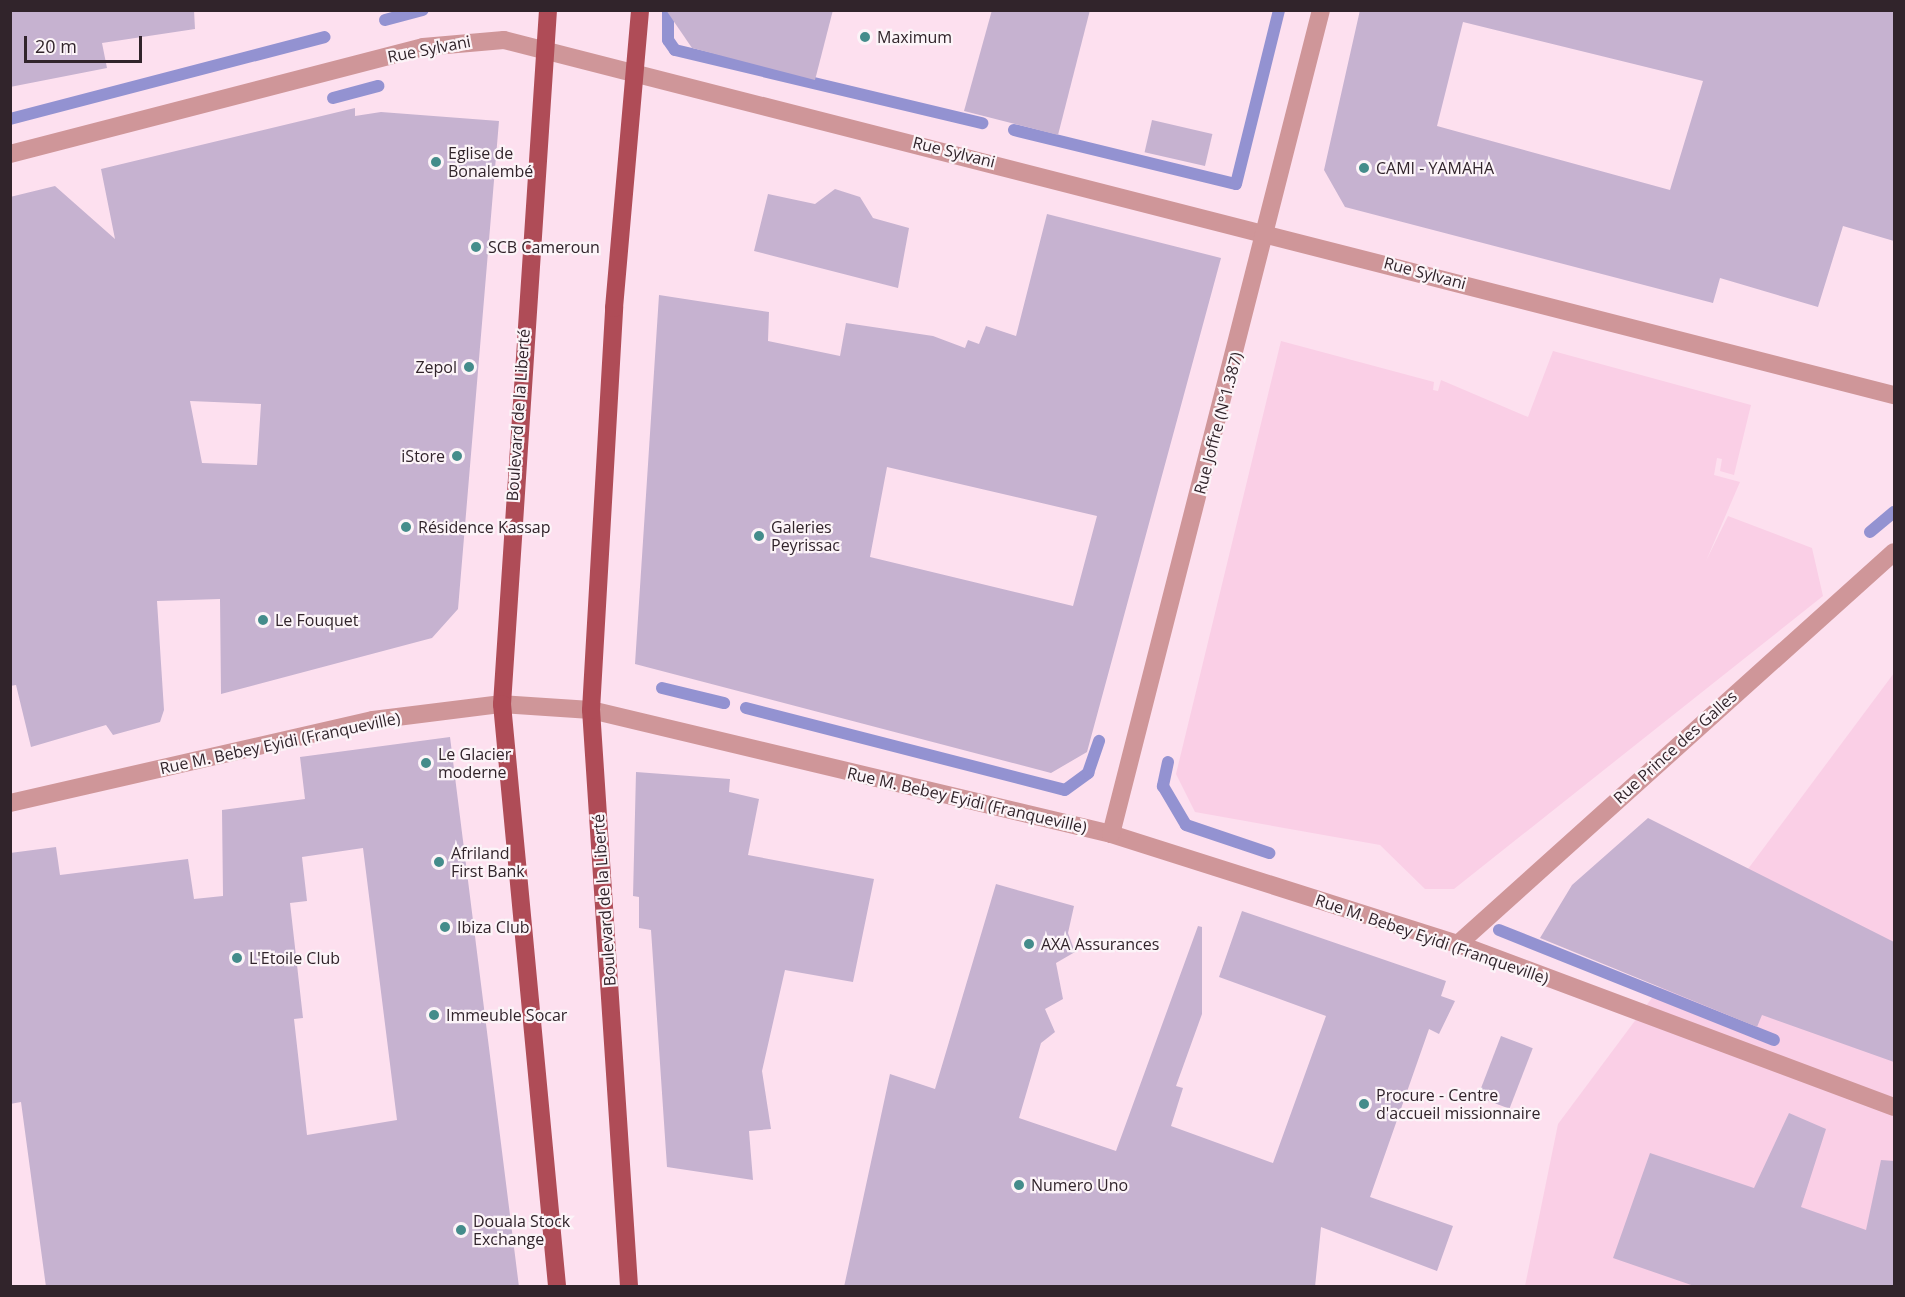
<!DOCTYPE html>
<html>
<head>
<meta charset="utf-8">
<style>
	body { margin:0 }
	#map { position:relative; width:1905px; height:1297px; overflow:hidden; background:#fde0ef; font-family:"Open Sans",sans-serif }
	div>[style] { position:absolute }
	.built>* { inset:0; background:#facfe6 }
	.stream>* { height:12px; margin:-6px; padding:0 6px; transform-origin:6px; border-radius:6px; background:#9392d1 }
	.building>* { inset:0; background:#c6b2d0; transform-origin:0 0 }
	.lane>* { height:18px; margin:-9px; padding:0 9px; transform-origin:9px; border-radius:9px; background:#cf9699 }
	.street>* { height:18px; margin:-9px; padding:0 9px; transform-origin:9px; border-radius:9px; background:#cf9699 }
	.primary>* { height:18px; margin:-9px; padding:0 9px; transform-origin:9px; border-radius:9px; background:#af4c57 }
	.dots>* { width:16px; height:16px; translate:-50% -50%; box-sizing:border-box; border:3px solid #fcf4f8; border-radius:50% }
	span { translate:-50% -50%; white-space:nowrap; text-align:center; line-height:1.15; -webkit-text-stroke:4.5px #fcf4f8; paint-order:stroke }
	.poi-label { font-size:16px; color:#31242b }
	.left { translate:0 -50%; text-align:left }
	.right { translate:-100% -50%; text-align:right }
	.street-label { font-size:16px; color:#31242b }
	.frame { position:absolute; inset:0; border:12px solid #31242b; pointer-events:none }
	.scale { position:absolute; left:24px; top:36px; width:118px; height:27px; box-sizing:border-box; border:3px solid #31242b; border-top:0; padding-left:8px; font-size:18px; line-height:21px; white-space:nowrap; color:#31242b; -webkit-text-stroke:4px #fcf4f8; paint-order:stroke }
</style>
</head>
<body>
<div id="map">
	<div class="built">
		<div style="clip-path:polygon(1281px 341px,1434px 382px,1433px 390px,1438px 391px,1441px 380px,1528px 417px,1553px 351px,1751px 405px,1734px 475px,1720px 471px,1722px 459px,1717px 458px,1714px 475px,1740px 482px,1706px 561px,1728px 516px,1812px 548px,1823px 596px,1454px 889px,1425px 889px,1380px 845px,1195px 812px,1176px 774px)"></div>
		<div style="clip-path:polygon(1894px 673px,1894px 1286px,1525px 1286px,1558px 1124px)"></div>
	</div>
	<div class="stream">
		<div style="left:668px;top:10px;width:30px;rotate:90deg"></div>
		<div style="left:668px;top:40px;width:12px;rotate:55deg"></div>
		<div style="left:675px;top:50px;width:316px;rotate:13.4deg"></div>
		<div style="left:385px;top:20px;width:39px;rotate:-15deg"></div>
		<div style="left:333px;top:98px;width:47px;rotate:-14.9deg"></div>
		<div style="left:10px;top:119px;width:325px;rotate:-14.6deg"></div>
		<div style="left:1014px;top:130px;width:228px;rotate:13.7deg"></div>
		<div style="left:1236px;top:184px;width:179px;rotate:-76.1deg"></div>
		<div style="left:1870px;top:532px;width:31px;rotate:-40deg"></div>
		<div style="left:662px;top:688px;width:64px;rotate:13.6deg"></div>
		<div style="left:746px;top:708px;width:329px;rotate:14.4deg"></div>
		<div style="left:1065px;top:790px;width:29px;rotate:-36deg"></div>
		<div style="left:1088px;top:773px;width:34px;rotate:-71deg"></div>
		<div style="left:1168px;top:762px;width:25px;rotate:102deg"></div>
		<div style="left:1163px;top:786px;width:45px;rotate:59.5deg"></div>
		<div style="left:1186px;top:825px;width:88px;rotate:18.6deg"></div>
		<div style="left:1499px;top:930px;width:296px;rotate:21.8deg"></div>
	</div>
	<div class="building">
		<div style="clip-path:polygon(10px 10px,194px 10px,195px 29px,102px 43px,107px 68px,10px 87px)"></div>
		<div style="clip-path:polygon(666px 10px,833px 10px,815px 80px,692px 48px)"></div>
		<div style="clip-path:polygon(992px 10px,1090px 10px,1058px 135px,964px 111px)"></div>
		<div style="clip-path:polygon(evenodd,1360px 10px,1894px 10px,1894px 241px,1843px 226px,1818px 307px,1720px 278px,1713px 303px,1345px 207px,1324px 170px,1360px 10px,1463px 22px,1703px 81px,1670px 190px,1437px 126px,1463px 22px)"></div>
		<div style="clip-path:polygon(evenodd,355px 108px,355px 116px,381px 112px,499px 121px,458px 609px,432px 638px,221px 694px,220px 599px,157px 601px,164px 710px,160px 722px,113px 735px,106px 725px,31px 747px,16px 685px,10px 686px,10px 197px,55px 186px,115px 239px,101px 169px,355px 108px,190px 401px,261px 404px,257px 465px,202px 463px,190px 401px)"></div>
		<div style="left:1152px;top:120px;width:62px;height:33px;rotate:13deg"></div>
		<div style="clip-path:polygon(835px 189px,860px 197px,873px 218px,909px 228px,898px 288px,754px 251px,768px 194px,815px 204px)"></div>
		<div style="clip-path:polygon(evenodd,1047px 214px,1221px 258px,1087px 752px,1051px 773px,635px 664px,659px 295px,769px 312px,768px 341px,840px 356px,846px 323px,933px 336px,965px 348px,968px 340px,979px 344px,986px 326px,1016px 336px,1047px 214px,887px 467px,1097px 516px,1073px 606px,870px 557px,887px 467px)"></div>
		<div style="clip-path:polygon(evenodd,450px 737px,519px 1287px,46px 1287px,21px 1102px,10px 1104px,10px 853px,56px 847px,60px 875px,188px 859px,194px 899px,223px 896px,222px 810px,305px 799px,300px 757px,450px 737px,363px 848px,397px 1120px,307px 1135px,294px 1019px,303px 1018px,290px 903px,307px 901px,302px 857px,363px 848px)"></div>
		<div style="clip-path:polygon(636px 772px,730px 779px,729px 792px,759px 799px,748px 855px,874px 879px,853px 982px,785px 970px,762px 1071px,771px 1129px,749px 1131px,753px 1180px,667px 1167px,651px 930px,639px 928px,639px 897px,633px 896px)"></div>
		<div style="clip-path:polygon(1648px 818px,1894px 942px,1894px 1062px,1762px 1015px,1757px 1027px,1540px 938px,1572px 885px)"></div>
		<div style="clip-path:polygon(996px 884px,1074px 906px,1068px 933px,1075px 952px,1056px 963px,1063px 999px,1045px 1009px,1055px 1032px,1041px 1043px,1019px 1118px,1116px 1151px,1198px 926px,1202px 927px,1202px 1014px,1176px 1086px,1183px 1088px,1171px 1126px,1273px 1163px,1326px 1016px,1219px 977px,1242px 911px,1446px 981px,1441px 996px,1455px 1001px,1439px 1034px,1429px 1029px,1370px 1197px,1453px 1226px,1437px 1271px,1321px 1227px,1315px 1287px,844px 1287px,890px 1074px,935px 1089px)"></div>
		<div style="left:1501px;top:1036px;width:34px;height:65px;rotate:21deg"></div>
		<div style="clip-path:polygon(1789px 1113px,1826px 1129px,1801px 1207px,1866px 1230px,1881px 1160px,1894px 1161px,1894px 1287px,1697px 1287px,1613px 1258px,1650px 1153px,1754px 1188px)"></div>
	</div>
	<div class="lane">
		<div style="left:1458px;top:944px;width:465px;rotate:20.5deg"></div>
	</div>
	<div class="street">
		<div style="left:10px;top:154px;width:427px;rotate:-14.5deg"></div>
		<div style="left:423px;top:47px;width:81px;rotate:-4.9deg"></div>
		<div style="left:504px;top:40px;width:1435px;rotate:14.33deg"></div>
		<div style="left:10px;top:803px;width:372px;rotate:-12.9deg"></div>
		<div style="left:373px;top:720px;width:130px;rotate:-7.1deg"></div>
		<div style="left:502px;top:704px;width:89px;rotate:3.9deg"></div>
		<div style="left:591px;top:710px;width:535px;rotate:13.41deg"></div>
		<div style="left:1111px;top:834px;width:364px;rotate:17.6deg"></div>
		<div style="left:1458px;top:944px;width:586px;rotate:-41.96deg"></div>
		<div style="left:1111px;top:834px;width:850px;rotate:-75.7deg"></div>
	</div>
	<div class="primary">
		<div style="left:548px;top:10px;width:696px;rotate:93.79deg"></div>
		<div style="left:502px;top:704px;width:585px;rotate:84.6deg"></div>
		<div style="left:629px;top:1286px;width:577px;rotate:-93.77deg"></div>
		<div style="left:591px;top:710px;width:403px;rotate:-86.7deg"></div>
		<div style="left:614px;top:308px;width:299px;rotate:-85deg"></div>
	</div>
	<div class="dots">
		<div style="left:865px;top:37px;background:#448c8b"></div>
		<div style="left:436px;top:162px;background:#448c8b"></div>
		<div style="left:1364px;top:168px;background:#448c8b"></div>
		<div style="left:476px;top:247px;background:#448c8b"></div>
		<div style="left:469px;top:367px;background:#448c8b"></div>
		<div style="left:457px;top:456px;background:#448c8b"></div>
		<div style="left:406px;top:527px;background:#448c8b"></div>
		<div style="left:759px;top:536px;background:#448c8b"></div>
		<div style="left:263px;top:620px;background:#448c8b"></div>
		<div style="left:426px;top:763px;background:#448c8b"></div>
		<div style="left:439px;top:862px;background:#448c8b"></div>
		<div style="left:445px;top:927px;background:#448c8b"></div>
		<div style="left:1029px;top:944px;background:#448c8b"></div>
		<div style="left:237px;top:958px;background:#448c8b"></div>
		<div style="left:434px;top:1015px;background:#448c8b"></div>
		<div style="left:1364px;top:1104px;background:#448c8b"></div>
		<div style="left:1019px;top:1185px;background:#448c8b"></div>
		<div style="left:461px;top:1230px;background:#448c8b"></div>
	</div>
	<div class="poi-label">
		<span class="left" style="left:877px;top:37px">Maximum</span>
		<span class="left" style="left:448px;top:162px">Eglise de<br>Bonalembé</span>
		<span class="left" style="left:1376px;top:168px">CAMI - YAMAHA</span>
		<span class="left" style="left:488px;top:247px">SCB Cameroun</span>
		<span class="right" style="left:457px;top:367px">Zepol</span>
		<span class="right" style="left:445px;top:456px">iStore</span>
		<span class="left" style="left:418px;top:527px">Résidence Kassap</span>
		<span class="left" style="left:771px;top:536px">Galeries<br>Peyrissac</span>
		<span class="left" style="left:275px;top:620px">Le Fouquet</span>
		<span class="left" style="left:438px;top:763px">Le Glacier<br>moderne</span>
		<span class="left" style="left:451px;top:862px">Afriland<br>First Bank</span>
		<span class="left" style="left:457px;top:927px">Ibiza Club</span>
		<span class="left" style="left:1041px;top:944px">AXA Assurances</span>
		<span class="left" style="left:249px;top:958px">L'Etoile Club</span>
		<span class="left" style="left:446px;top:1015px">Immeuble Socar</span>
		<span class="left" style="left:1376px;top:1104px">Procure - Centre<br>d'accueil missionnaire</span>
		<span class="left" style="left:1031px;top:1185px">Numero Uno</span>
		<span class="left" style="left:473px;top:1230px">Douala Stock<br>Exchange</span>
	</div>
	<div class="street-label">
		<span style="left:429px;top:49px;rotate:-11deg">Rue Sylvani</span>
		<span style="left:954px;top:152px;rotate:14deg">Rue Sylvani</span>
		<span style="left:1425px;top:273px;rotate:15deg">Rue Sylvani</span>
		<span style="left:518px;top:415px;rotate:-86deg">Boulevard de la Liberté</span>
		<span style="left:1218px;top:423px;rotate:-75deg">Rue Joffre (N°1.387)</span>
		<span style="left:280px;top:743px;rotate:-12deg">Rue M. Bebey Eyidi (Franqueville)</span>
		<span style="left:1675px;top:747px;rotate:-42deg">Rue Prince des Galles</span>
		<span style="left:967px;top:800px;rotate:13deg">Rue M. Bebey Eyidi (Franqueville)</span>
		<span style="left:604px;top:900px;rotate:-94deg">Boulevard de la Liberté</span>
		<span style="left:1432px;top:939px;rotate:19deg">Rue M. Bebey Eyidi (Franqueville)</span>
	</div>
	<div class="frame"></div>
	<div class="scale">20 m</div>
</div>
</body>
</html>
